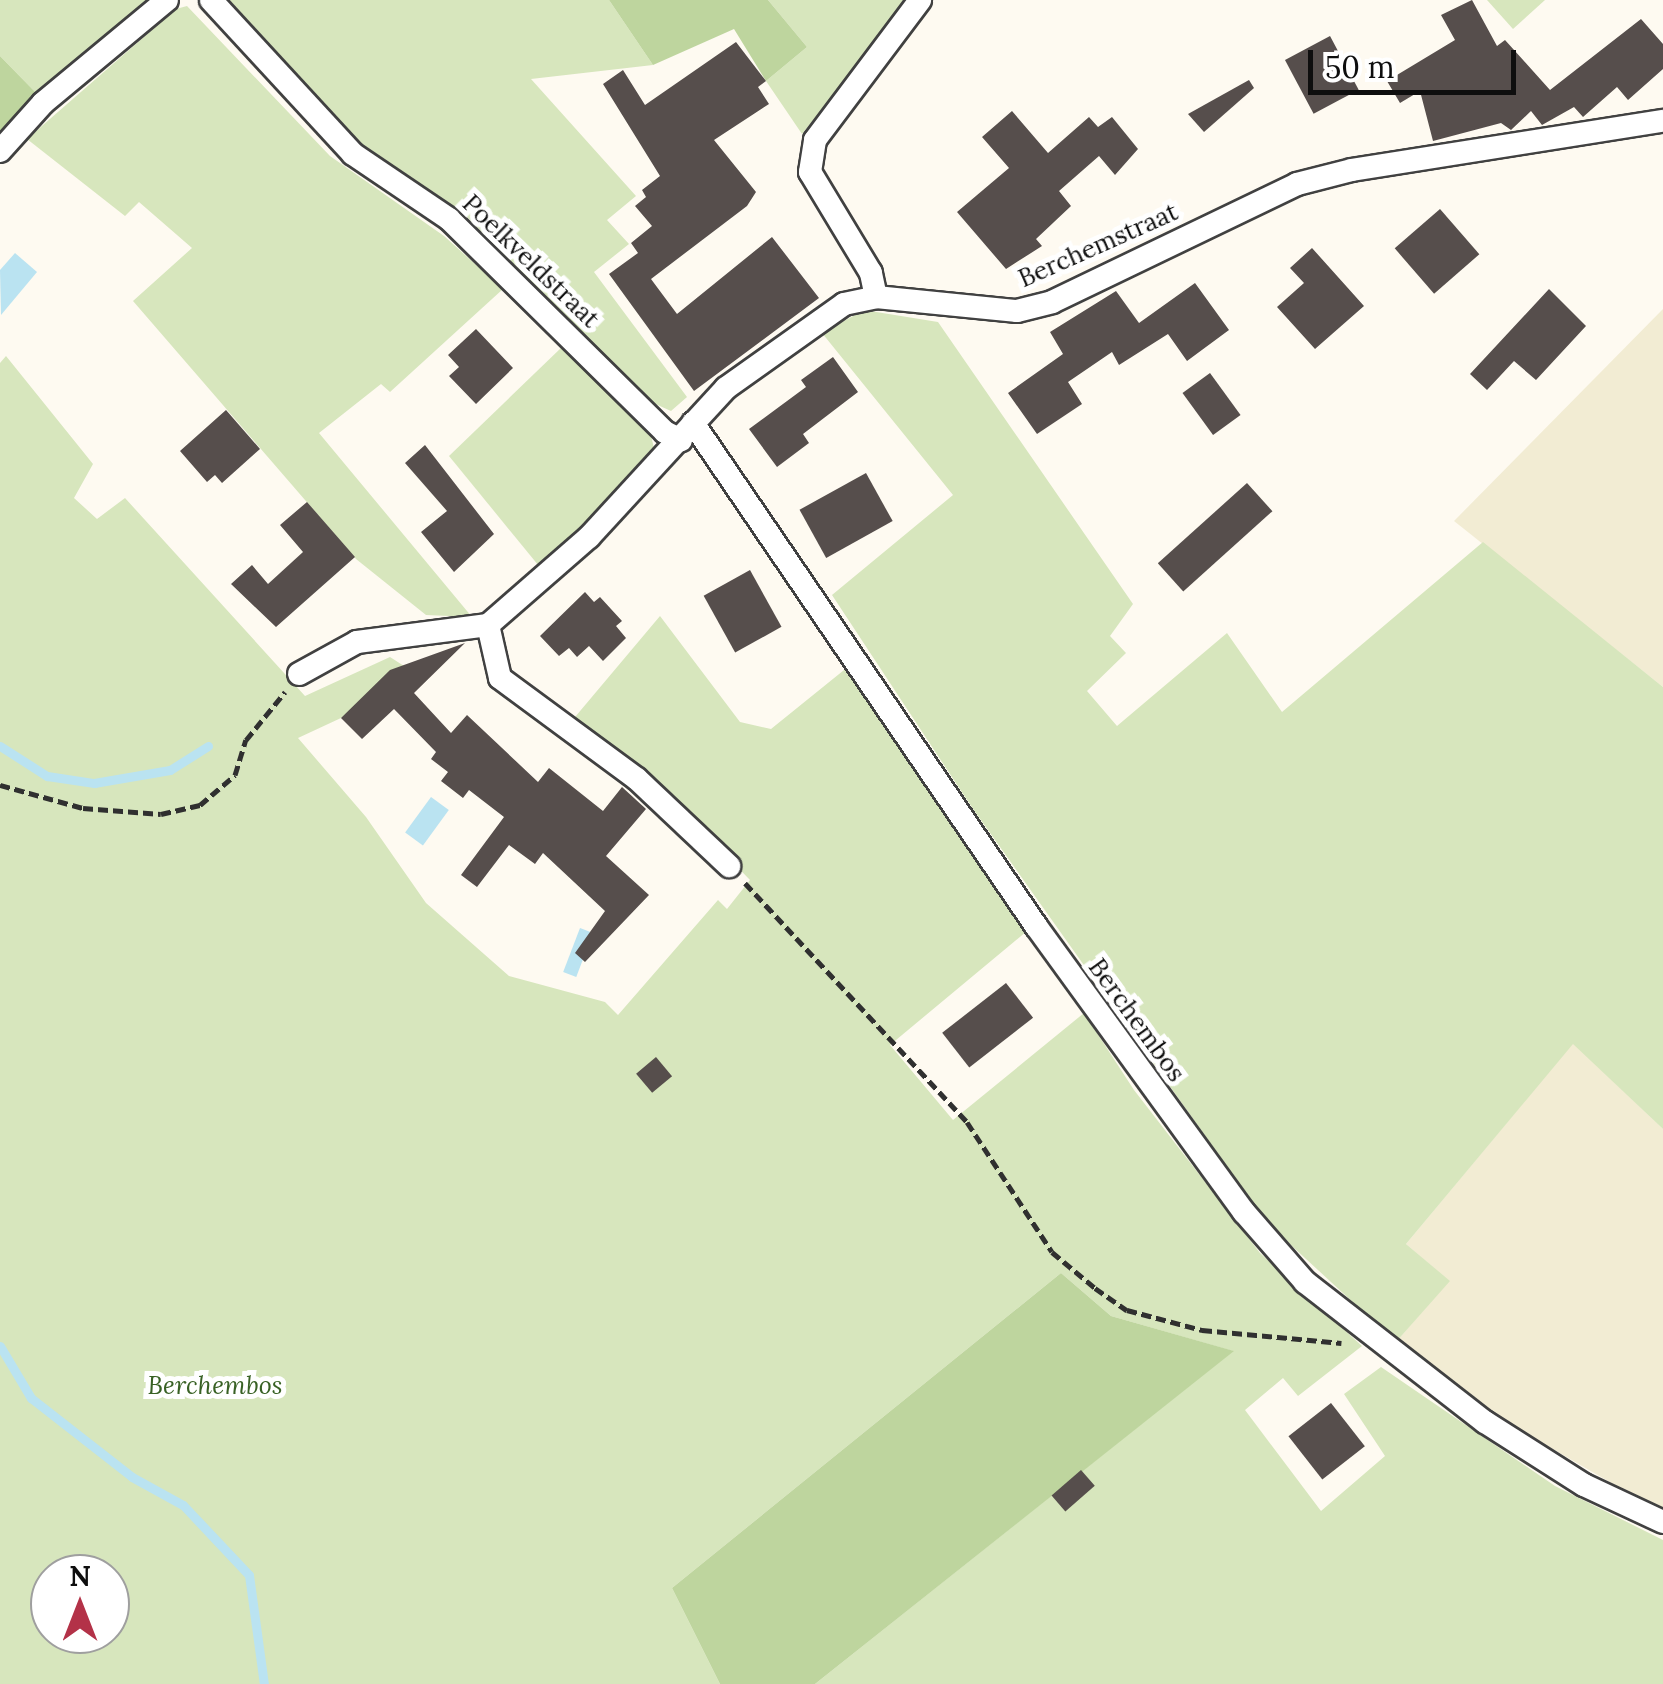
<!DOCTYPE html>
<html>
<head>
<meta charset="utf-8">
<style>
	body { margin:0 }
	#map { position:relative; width:1663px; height:1684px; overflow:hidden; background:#fefaf1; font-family:Lora,serif }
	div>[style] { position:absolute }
	.farmland>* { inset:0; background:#f2ecd3 }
	.green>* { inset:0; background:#d7e6bd }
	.forest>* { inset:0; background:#bed59e }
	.water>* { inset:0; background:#bae3f1; transform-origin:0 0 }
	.stream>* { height:9px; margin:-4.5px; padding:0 4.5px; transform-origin:4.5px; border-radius:4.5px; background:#bae3f1 }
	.building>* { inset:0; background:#564e4c; transform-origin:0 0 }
	.path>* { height:5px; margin-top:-2.5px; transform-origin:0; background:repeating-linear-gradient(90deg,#303030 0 10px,transparent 0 15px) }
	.roads { filter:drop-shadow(2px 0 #414141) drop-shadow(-2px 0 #414141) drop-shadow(0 2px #414141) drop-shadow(0 -2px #414141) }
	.street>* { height:22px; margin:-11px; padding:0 11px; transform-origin:11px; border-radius:11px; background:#fff }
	span { translate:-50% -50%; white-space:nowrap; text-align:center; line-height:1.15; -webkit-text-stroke:10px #fff; paint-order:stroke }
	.street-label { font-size:25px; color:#0e0e0e }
	.park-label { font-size:25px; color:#386124; font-style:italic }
	.north { position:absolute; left:30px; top:1554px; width:100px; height:100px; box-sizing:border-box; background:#fff; border:2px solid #9f9f9f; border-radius:50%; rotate:0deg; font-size:28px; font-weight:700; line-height:40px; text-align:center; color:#0e0e0e }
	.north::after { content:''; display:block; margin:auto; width:35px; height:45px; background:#b33248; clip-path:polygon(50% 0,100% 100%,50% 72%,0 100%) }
	.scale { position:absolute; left:1308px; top:50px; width:208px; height:45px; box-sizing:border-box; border:5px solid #0e0e0e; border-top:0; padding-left:12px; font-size:30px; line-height:35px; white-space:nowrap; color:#0e0e0e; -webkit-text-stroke:8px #fff; paint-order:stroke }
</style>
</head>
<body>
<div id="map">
	<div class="farmland">
		<div style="clip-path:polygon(1663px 309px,1663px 687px,1454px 521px)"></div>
		<div style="clip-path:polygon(1573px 1043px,1663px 1129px,1663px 1513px,1489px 1412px,1396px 1342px,1449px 1281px,1406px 1244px)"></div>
	</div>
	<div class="green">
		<div style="clip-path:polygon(0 0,154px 0,43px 100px,0 56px)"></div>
		<div style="clip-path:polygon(229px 0,609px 0,653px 65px,531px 79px,636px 196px,607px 220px,629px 244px,594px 272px,687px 397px,671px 411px,651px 402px,465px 215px,359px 142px)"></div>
		<div style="clip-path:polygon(768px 0,910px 0,802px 134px,766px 81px,807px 47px)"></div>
		<div style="clip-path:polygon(1487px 0,1545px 0,1513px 29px)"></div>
		<div style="clip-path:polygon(187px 6px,330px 156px,444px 236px,503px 289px,390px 392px,381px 384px,319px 433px,472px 617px,426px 615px,356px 559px,133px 301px,192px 248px,139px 202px,125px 216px,27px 139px,176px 9px)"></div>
		<div style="clip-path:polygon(864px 310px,938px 322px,1133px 604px,1110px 636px,1126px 653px,1087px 691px,1117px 726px,1227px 633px,1282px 712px,1483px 542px,1663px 687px,1663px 1129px,1573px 1044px,1406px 1244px,1450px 1281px,1396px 1342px,1267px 1223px,973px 809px,832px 595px,953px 495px,822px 333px)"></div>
		<div style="clip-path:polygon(562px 347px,649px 428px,656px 456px,543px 571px,449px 456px)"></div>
		<div style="clip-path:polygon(evenodd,6px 356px,93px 464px,74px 498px,97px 519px,125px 498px,305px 696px,390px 657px,404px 666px,341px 718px,298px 738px,366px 817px,426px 903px,509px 976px,605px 1002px,618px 1015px,718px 900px,727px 909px,750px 880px,688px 816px,570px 723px,660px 616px,740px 722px,771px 729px,849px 666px,1027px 931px,890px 1045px,953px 1120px,1084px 1013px,1134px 1090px,1260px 1253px,1362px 1346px,1298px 1396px,1283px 1378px,1245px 1410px,1321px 1511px,1385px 1456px,1344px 1394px,1381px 1367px,1555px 1486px,1663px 1540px,1663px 1684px,815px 1684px,1233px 1351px,1111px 1316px,1061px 1273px,672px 1588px,720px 1684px,0 1684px,0 363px,6px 356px,50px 1574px,110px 1574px,110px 1634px,50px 1634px,50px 1574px)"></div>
	</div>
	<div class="forest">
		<div style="clip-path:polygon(609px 0,768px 0,807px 47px,766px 81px,734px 29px,653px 65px)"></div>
		<div style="clip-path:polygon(0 56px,43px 100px,0 141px)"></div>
		<div style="clip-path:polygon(1061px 1273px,1111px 1316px,1234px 1351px,815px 1684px,720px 1684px,672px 1588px)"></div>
	</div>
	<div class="water">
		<div style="clip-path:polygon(15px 253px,37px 272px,1px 315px,0 270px)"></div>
		<div style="left:431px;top:797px;width:22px;height:44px;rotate:36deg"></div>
		<div style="left:580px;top:928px;width:14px;height:47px;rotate:21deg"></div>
	</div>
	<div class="stream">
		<div style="left:0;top:746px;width:56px;rotate:32.6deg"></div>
		<div style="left:47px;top:776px;width:48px;rotate:8.5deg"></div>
		<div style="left:94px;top:783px;width:77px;rotate:-9.7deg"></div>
		<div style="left:170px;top:770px;width:45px;rotate:-32.3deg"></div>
		<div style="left:0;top:1346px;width:61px;rotate:59.2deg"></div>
		<div style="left:31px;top:1398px;width:128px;rotate:38deg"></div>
		<div style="left:132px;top:1477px;width:58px;rotate:28.8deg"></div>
		<div style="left:183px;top:1505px;width:96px;rotate:46.7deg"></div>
		<div style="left:249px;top:1575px;width:110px;rotate:82.2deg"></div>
	</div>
	<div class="building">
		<div style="clip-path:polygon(1472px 0,1497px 46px,1505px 40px,1550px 90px,1641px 19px,1663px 44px,1663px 69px,1628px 100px,1617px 87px,1583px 117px,1574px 107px,1542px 125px,1531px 111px,1511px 130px,1501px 123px,1433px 141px,1420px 91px,1400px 103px,1387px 81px,1455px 40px,1441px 15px)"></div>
		<div style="left:1330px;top:36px;width:61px;height:51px;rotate:62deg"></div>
		<div style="clip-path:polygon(736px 42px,766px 81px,758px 87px,769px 104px,714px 140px,756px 192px,747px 206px,651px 279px,677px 314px,772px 237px,819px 298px,694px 391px,609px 274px,638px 253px,631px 243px,652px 226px,635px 206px,646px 197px,642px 190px,660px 176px,603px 84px,623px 70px,645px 105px)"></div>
		<div style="clip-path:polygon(1249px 80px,1254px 88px,1204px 132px,1188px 114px)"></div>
		<div style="clip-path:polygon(1012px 111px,1048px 153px,1089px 117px,1098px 127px,1112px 117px,1138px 149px,1115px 175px,1099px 156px,1059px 191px,1071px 206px,1036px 239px,1042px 246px,1006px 269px,957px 212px,1009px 168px,982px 137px)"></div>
		<div style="left:1440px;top:209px;width:60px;height:60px;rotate:49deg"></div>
		<div style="clip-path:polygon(1312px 248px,1364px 306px,1315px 349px,1277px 307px,1304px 283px,1290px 268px)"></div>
		<div style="clip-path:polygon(1195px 283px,1229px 330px,1187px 361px,1168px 334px,1119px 365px,1112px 352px,1068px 382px,1082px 404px,1037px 434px,1008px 393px,1063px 354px,1050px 332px,1116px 291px,1139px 323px)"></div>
		<div style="clip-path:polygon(1549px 289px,1586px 326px,1536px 380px,1514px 361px,1487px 390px,1470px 374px)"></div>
		<div style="clip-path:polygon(476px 329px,513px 368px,476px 404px,449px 376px,459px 367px,448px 355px)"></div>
		<div style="clip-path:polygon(833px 357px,858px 392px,803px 434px,809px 443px,777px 467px,749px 429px,806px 387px,801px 380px)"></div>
		<div style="left:1210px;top:373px;width:52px;height:34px;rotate:54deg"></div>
		<div style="clip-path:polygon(226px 410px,260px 449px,222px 483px,215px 475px,207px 482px,180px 451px)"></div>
		<div style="clip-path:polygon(425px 445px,494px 534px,454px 572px,421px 532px,447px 511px,405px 463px)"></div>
		<div style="left:866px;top:473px;width:55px;height:76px;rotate:61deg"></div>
		<div style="left:1247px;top:483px;width:38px;height:120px;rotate:48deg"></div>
		<div style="clip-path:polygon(307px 502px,355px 557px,276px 627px,231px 584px,252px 565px,268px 584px,303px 552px,280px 525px)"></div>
		<div style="left:750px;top:570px;width:65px;height:53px;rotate:61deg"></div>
		<div style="clip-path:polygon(585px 592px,594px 602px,600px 597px,622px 621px,616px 626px,626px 638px,603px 661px,589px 646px,577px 657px,569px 648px,559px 656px,540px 636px)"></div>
		<div style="clip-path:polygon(465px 643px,414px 693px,451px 733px,467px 715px,538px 782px,549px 768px,603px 811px,622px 787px,646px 809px,606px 856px,649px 895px,585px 962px,575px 953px,605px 911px,543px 853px,535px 864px,509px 845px,477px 887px,461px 875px,504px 817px,469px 790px,463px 798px,441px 781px,448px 772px,431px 759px,436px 752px,394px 709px,362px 739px,341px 718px,390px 670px)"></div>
		<div style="left:1006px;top:983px;width:44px;height:81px;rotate:52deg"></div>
		<div style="left:656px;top:1057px;width:25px;height:26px;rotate:50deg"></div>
		<div style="left:1331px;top:1403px;width:55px;height:54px;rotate:52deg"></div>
		<div style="left:1081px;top:1470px;width:21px;height:39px;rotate:49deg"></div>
	</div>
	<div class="path">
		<div style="left:0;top:785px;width:86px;rotate:15.5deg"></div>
		<div style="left:83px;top:808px;width:78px;rotate:4.4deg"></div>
		<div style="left:161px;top:814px;width:40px;rotate:-13deg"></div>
		<div style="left:200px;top:805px;width:46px;rotate:-40.6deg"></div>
		<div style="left:235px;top:775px;width:37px;rotate:-73deg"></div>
		<div style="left:246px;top:740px;width:62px;rotate:-50.9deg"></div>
		<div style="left:745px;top:883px;width:326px;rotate:47.1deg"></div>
		<div style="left:967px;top:1122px;width:155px;rotate:56.8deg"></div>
		<div style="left:1052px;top:1252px;width:56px;rotate:39.9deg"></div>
		<div style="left:1095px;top:1288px;width:39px;rotate:35deg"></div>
		<div style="left:1127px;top:1310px;width:78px;rotate:14.9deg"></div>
		<div style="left:1202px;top:1330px;width:140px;rotate:5.3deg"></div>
	</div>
	<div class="roads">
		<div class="street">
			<div style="left:211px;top:0;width:209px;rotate:47.3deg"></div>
			<div style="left:353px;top:154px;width:116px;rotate:34.1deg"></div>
			<div style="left:449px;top:219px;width:303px;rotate:44.6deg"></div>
			<div style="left:665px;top:432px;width:18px;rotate:27deg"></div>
			<div style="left:0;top:151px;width:64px;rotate:-48.1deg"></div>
			<div style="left:43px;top:103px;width:161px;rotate:-39.7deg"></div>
			<div style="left:876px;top:297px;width:25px;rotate:-102deg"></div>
			<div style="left:871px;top:273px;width:118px;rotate:-121.1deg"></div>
			<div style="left:810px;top:172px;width:32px;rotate:-81deg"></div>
			<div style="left:815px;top:140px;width:175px;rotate:-53.1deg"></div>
			<div style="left:693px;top:423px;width:609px;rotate:55.71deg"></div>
			<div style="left:1036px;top:926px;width:354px;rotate:54deg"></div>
			<div style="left:1244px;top:1212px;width:93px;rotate:48.9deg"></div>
			<div style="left:1305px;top:1282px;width:228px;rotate:37.9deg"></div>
			<div style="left:1485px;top:1422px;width:117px;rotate:32.5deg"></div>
			<div style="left:1584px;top:1485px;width:87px;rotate:25.1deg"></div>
			<div style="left:488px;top:625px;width:54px;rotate:77.2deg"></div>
			<div style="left:500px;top:678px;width:170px;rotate:36.4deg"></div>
			<div style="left:637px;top:779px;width:127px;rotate:43.4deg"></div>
			<div style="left:299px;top:674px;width:66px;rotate:-28.9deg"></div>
			<div style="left:357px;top:642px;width:132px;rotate:-7.4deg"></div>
			<div style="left:488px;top:625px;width:134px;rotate:-41.1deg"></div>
			<div style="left:589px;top:537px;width:202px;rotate:-47.4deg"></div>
			<div style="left:726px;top:388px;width:145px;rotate:-35.4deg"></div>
			<div style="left:844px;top:304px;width:33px;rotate:-12deg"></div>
			<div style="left:876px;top:297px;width:142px;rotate:5.7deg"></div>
			<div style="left:1017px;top:311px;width:36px;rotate:-14deg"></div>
			<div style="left:1052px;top:302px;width:272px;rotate:-25.7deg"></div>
			<div style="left:1297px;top:184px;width:57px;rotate:-14.3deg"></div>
			<div style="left:1352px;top:170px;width:315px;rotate:-9deg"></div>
		</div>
	</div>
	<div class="street-label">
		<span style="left:1098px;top:245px;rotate:-24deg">Berchemstraat</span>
		<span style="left:531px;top:261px;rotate:44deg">Poelkveldstraat</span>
		<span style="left:1137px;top:1020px;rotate:54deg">Berchembos</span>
	</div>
	<div class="park-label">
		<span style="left:215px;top:1385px">Berchembos</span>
	</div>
	<div class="north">N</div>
	<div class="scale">50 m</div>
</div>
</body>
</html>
